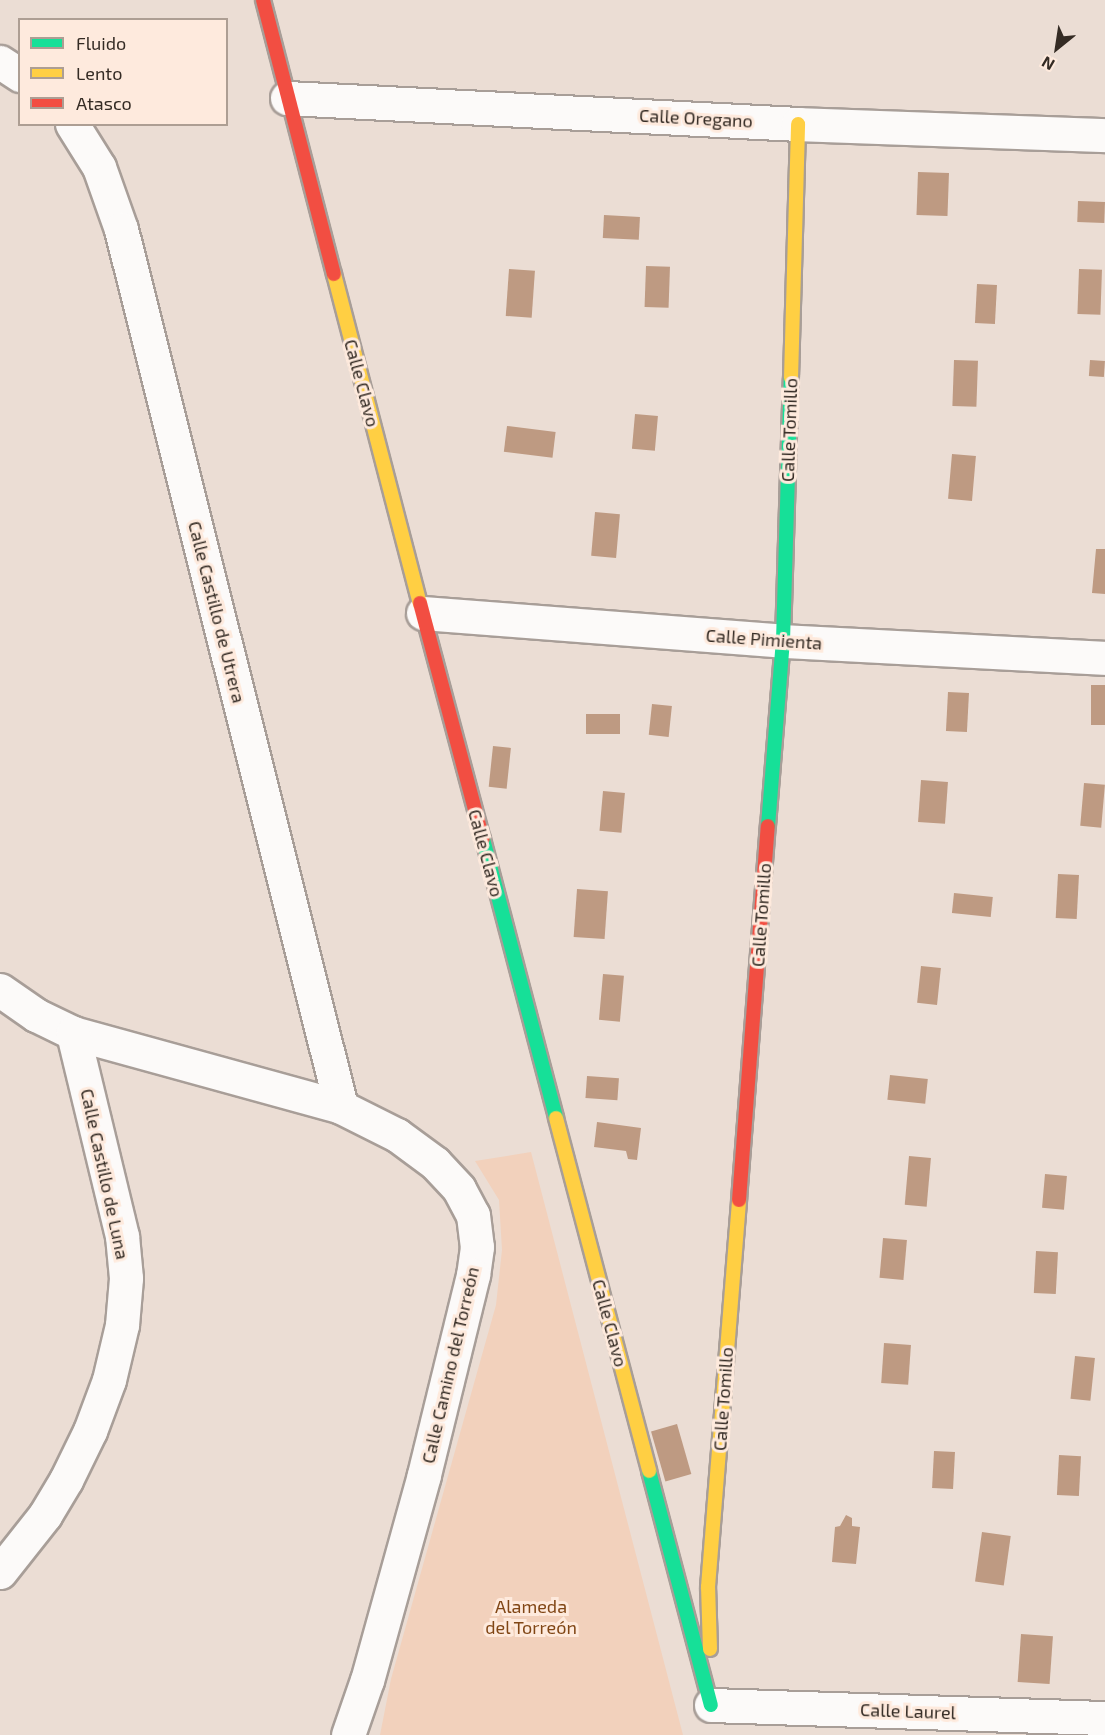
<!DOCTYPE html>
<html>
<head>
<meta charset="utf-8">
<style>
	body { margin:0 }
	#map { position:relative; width:1105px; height:1735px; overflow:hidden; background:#ebddd4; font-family:"Exo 2",sans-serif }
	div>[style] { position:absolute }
	.green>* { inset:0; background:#f2d1bc }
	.water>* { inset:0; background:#be9a82; transform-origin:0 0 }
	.roads { filter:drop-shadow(2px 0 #a89e98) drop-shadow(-2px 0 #a89e98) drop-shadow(0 2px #a89e98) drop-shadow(0 -2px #a89e98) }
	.street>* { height:33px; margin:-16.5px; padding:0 16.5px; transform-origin:16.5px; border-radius:16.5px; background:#fcfaf9 }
	.fast>* { height:14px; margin:-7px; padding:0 7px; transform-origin:7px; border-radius:7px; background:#16e098 }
	.slow>* { height:14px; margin:-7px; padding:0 7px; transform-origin:7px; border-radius:7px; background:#ffcf43 }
	.jam>* { height:14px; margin:-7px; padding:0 7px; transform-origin:7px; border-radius:7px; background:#f24e42 }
	span { translate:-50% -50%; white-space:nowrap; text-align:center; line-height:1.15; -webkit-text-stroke:6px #feeadd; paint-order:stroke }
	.street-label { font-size:18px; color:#342b24 }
	.park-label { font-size:18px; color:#814615 }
	.legend { position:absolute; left:18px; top:18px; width:210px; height:108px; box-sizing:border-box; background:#feeadd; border:2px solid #ad9e93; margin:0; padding:8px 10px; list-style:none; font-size:18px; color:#342b24 }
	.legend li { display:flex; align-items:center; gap:12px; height:30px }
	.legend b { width:30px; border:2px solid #ad9e93 }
	.north { position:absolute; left:1027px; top:18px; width:60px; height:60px; -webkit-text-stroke:4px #feeadd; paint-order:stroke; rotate:210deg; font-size:16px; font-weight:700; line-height:24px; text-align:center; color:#342b24 }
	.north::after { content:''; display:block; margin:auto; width:21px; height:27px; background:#342b24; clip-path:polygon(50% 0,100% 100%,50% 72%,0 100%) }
</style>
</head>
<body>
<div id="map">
	<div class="green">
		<div style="clip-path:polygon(531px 1152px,683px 1735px,380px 1735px,391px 1679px,496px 1305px,502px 1250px,499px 1200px,475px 1161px)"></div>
	</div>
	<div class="water">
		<div style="left:918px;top:172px;width:31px;height:43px;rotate:2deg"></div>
		<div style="left:1078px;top:201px;width:27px;height:21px;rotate:2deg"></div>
		<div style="left:604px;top:215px;width:36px;height:23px;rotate:3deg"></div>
		<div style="left:646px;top:266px;width:24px;height:41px;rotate:2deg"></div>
		<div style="left:509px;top:269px;width:26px;height:47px;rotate:4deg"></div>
		<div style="left:1079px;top:269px;width:23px;height:45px;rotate:2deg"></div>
		<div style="left:977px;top:284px;width:20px;height:39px;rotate:3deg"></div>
		<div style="left:954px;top:360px;width:24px;height:46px;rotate:2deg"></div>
		<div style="left:1090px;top:360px;width:15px;height:16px;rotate:4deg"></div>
		<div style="left:635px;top:414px;width:23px;height:35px;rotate:5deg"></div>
		<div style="left:507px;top:426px;width:49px;height:26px;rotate:7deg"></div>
		<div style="left:952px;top:454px;width:24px;height:45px;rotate:5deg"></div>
		<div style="left:595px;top:512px;width:25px;height:44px;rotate:5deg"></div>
		<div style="clip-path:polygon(1096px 549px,1105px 549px,1105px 594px,1092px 593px)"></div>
		<div style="left:1091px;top:685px;width:14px;height:40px"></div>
		<div style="left:948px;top:692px;width:21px;height:39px;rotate:3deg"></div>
		<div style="left:652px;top:704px;width:20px;height:31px;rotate:6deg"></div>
		<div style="left:586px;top:714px;width:34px;height:20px"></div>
		<div style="left:493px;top:746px;width:18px;height:41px;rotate:6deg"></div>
		<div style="left:921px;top:780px;width:27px;height:42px;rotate:4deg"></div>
		<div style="left:1084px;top:783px;width:21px;height:43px;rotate:5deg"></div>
		<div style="left:603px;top:791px;width:22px;height:40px;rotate:5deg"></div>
		<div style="left:1058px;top:874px;width:21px;height:44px;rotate:3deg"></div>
		<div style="left:577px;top:889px;width:31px;height:48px;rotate:4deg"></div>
		<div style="left:954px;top:893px;width:39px;height:20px;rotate:6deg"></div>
		<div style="left:921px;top:966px;width:20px;height:37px;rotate:6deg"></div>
		<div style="left:603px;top:974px;width:21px;height:46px;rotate:5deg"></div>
		<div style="left:890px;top:1075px;width:38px;height:25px;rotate:6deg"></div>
		<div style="left:587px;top:1076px;width:32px;height:22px;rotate:4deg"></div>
		<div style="clip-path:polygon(597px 1122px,641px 1128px,637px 1160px,628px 1159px,626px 1151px,594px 1147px)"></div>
		<div style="left:909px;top:1156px;width:22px;height:49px;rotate:5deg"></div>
		<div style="left:1045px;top:1174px;width:22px;height:34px;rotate:5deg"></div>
		<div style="left:883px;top:1238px;width:24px;height:40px;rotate:5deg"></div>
		<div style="left:1036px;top:1251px;width:22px;height:42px;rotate:3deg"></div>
		<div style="left:884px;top:1343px;width:27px;height:40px;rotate:4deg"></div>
		<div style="left:1075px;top:1356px;width:20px;height:43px;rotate:6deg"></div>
		<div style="left:677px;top:1424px;width:52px;height:27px;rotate:74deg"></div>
		<div style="left:934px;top:1451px;width:21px;height:37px;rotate:3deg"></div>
		<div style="left:1059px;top:1455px;width:22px;height:40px;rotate:3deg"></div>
		<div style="clip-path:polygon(846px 1515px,852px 1518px,852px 1526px,860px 1527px,856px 1564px,832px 1562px,835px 1527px,840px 1526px)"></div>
		<div style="left:982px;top:1532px;width:29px;height:50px;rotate:8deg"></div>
		<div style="left:1021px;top:1634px;width:32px;height:48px;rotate:4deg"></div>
	</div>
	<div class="roads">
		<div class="street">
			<div style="left:0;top:62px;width:24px;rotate:33deg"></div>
			<div style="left:287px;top:98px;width:512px;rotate:2.91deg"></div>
			<div style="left:798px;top:124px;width:307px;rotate:2.1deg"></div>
			<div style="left:72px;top:124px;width:51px;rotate:57.9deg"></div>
			<div style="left:99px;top:167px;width:66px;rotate:70.5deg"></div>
			<div style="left:121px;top:229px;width:905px;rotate:75.93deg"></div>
			<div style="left:423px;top:613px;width:361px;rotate:4.4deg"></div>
			<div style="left:783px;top:641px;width:322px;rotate:3deg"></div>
			<div style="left:0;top:990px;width:44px;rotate:34.8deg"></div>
			<div style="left:36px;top:1015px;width:41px;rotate:25.9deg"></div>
			<div style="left:73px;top:1033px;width:278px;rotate:15.4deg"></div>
			<div style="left:341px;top:1107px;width:63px;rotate:26.6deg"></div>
			<div style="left:397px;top:1135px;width:47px;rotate:36.4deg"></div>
			<div style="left:435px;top:1163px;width:35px;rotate:47deg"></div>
			<div style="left:459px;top:1189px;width:30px;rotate:62deg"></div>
			<div style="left:473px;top:1215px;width:32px;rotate:83deg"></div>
			<div style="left:477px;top:1247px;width:28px;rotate:98deg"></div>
			<div style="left:473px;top:1275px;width:206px;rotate:103.8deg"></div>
			<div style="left:424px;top:1475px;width:213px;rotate:105.5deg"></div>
			<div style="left:367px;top:1680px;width:58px;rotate:109.1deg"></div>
			<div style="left:0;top:1572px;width:73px;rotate:-51.7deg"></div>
			<div style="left:45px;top:1515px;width:41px;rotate:-59deg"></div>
			<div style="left:66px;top:1480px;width:55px;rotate:-63.9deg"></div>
			<div style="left:90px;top:1431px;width:54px;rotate:-69.6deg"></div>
			<div style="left:109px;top:1380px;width:57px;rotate:-76.7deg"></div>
			<div style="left:122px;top:1325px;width:47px;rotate:-85.1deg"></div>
			<div style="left:126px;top:1278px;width:42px;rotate:-95.4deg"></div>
			<div style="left:122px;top:1236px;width:209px;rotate:-103.6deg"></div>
			<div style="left:711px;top:1705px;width:394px;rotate:1.9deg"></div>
		</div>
		<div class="fast">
			<div style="left:768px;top:826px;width:186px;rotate:-85.4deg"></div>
			<div style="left:783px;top:641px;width:263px;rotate:-88.3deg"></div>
			<div style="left:483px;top:839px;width:288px;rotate:75.3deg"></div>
			<div style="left:649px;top:1471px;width:242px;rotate:75.2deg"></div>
		</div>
		<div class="slow">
			<div style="left:334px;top:274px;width:340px;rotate:75.4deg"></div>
			<div style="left:791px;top:378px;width:254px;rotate:-88.4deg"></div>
			<div style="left:556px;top:1118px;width:365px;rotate:75.2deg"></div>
			<div style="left:710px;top:1649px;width:62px;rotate:-91.8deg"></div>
			<div style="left:708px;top:1587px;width:388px;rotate:-85.4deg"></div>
		</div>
		<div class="jam">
			<div style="left:263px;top:0;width:283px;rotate:75.5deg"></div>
			<div style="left:420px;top:603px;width:244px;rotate:75.1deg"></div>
			<div style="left:739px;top:1200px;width:375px;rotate:-85.6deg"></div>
		</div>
	</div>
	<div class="street-label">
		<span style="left:696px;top:118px;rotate:3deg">Calle Oregano</span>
		<span style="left:362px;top:383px;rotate:75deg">Calle Clavo</span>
		<span style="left:789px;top:430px;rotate:-88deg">Calle Tomillo</span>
		<span style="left:217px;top:612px;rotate:76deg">Calle Castillo de Utrera</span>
		<span style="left:764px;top:639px;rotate:4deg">Calle Pimienta</span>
		<span style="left:486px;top:853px;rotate:75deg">Calle Clavo</span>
		<span style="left:761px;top:915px;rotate:-86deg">Calle Tomillo</span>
		<span style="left:105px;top:1174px;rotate:78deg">Calle Castillo de Luna</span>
		<span style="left:610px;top:1323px;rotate:75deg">Calle Clavo</span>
		<span style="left:450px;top:1365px;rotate:-77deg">Calle Camino del Torreón</span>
		<span style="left:723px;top:1399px;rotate:-86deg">Calle Tomillo</span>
		<span style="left:908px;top:1711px;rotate:2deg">Calle Laurel</span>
	</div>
	<div class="park-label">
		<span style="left:531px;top:1617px">Alameda<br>del Torreón</span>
	</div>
	<ul class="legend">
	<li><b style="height:8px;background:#16e098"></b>Fluido</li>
	<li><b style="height:8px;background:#ffcf43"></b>Lento</li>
	<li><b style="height:8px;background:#f24e42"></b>Atasco</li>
	</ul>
	<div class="north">N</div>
</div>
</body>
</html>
